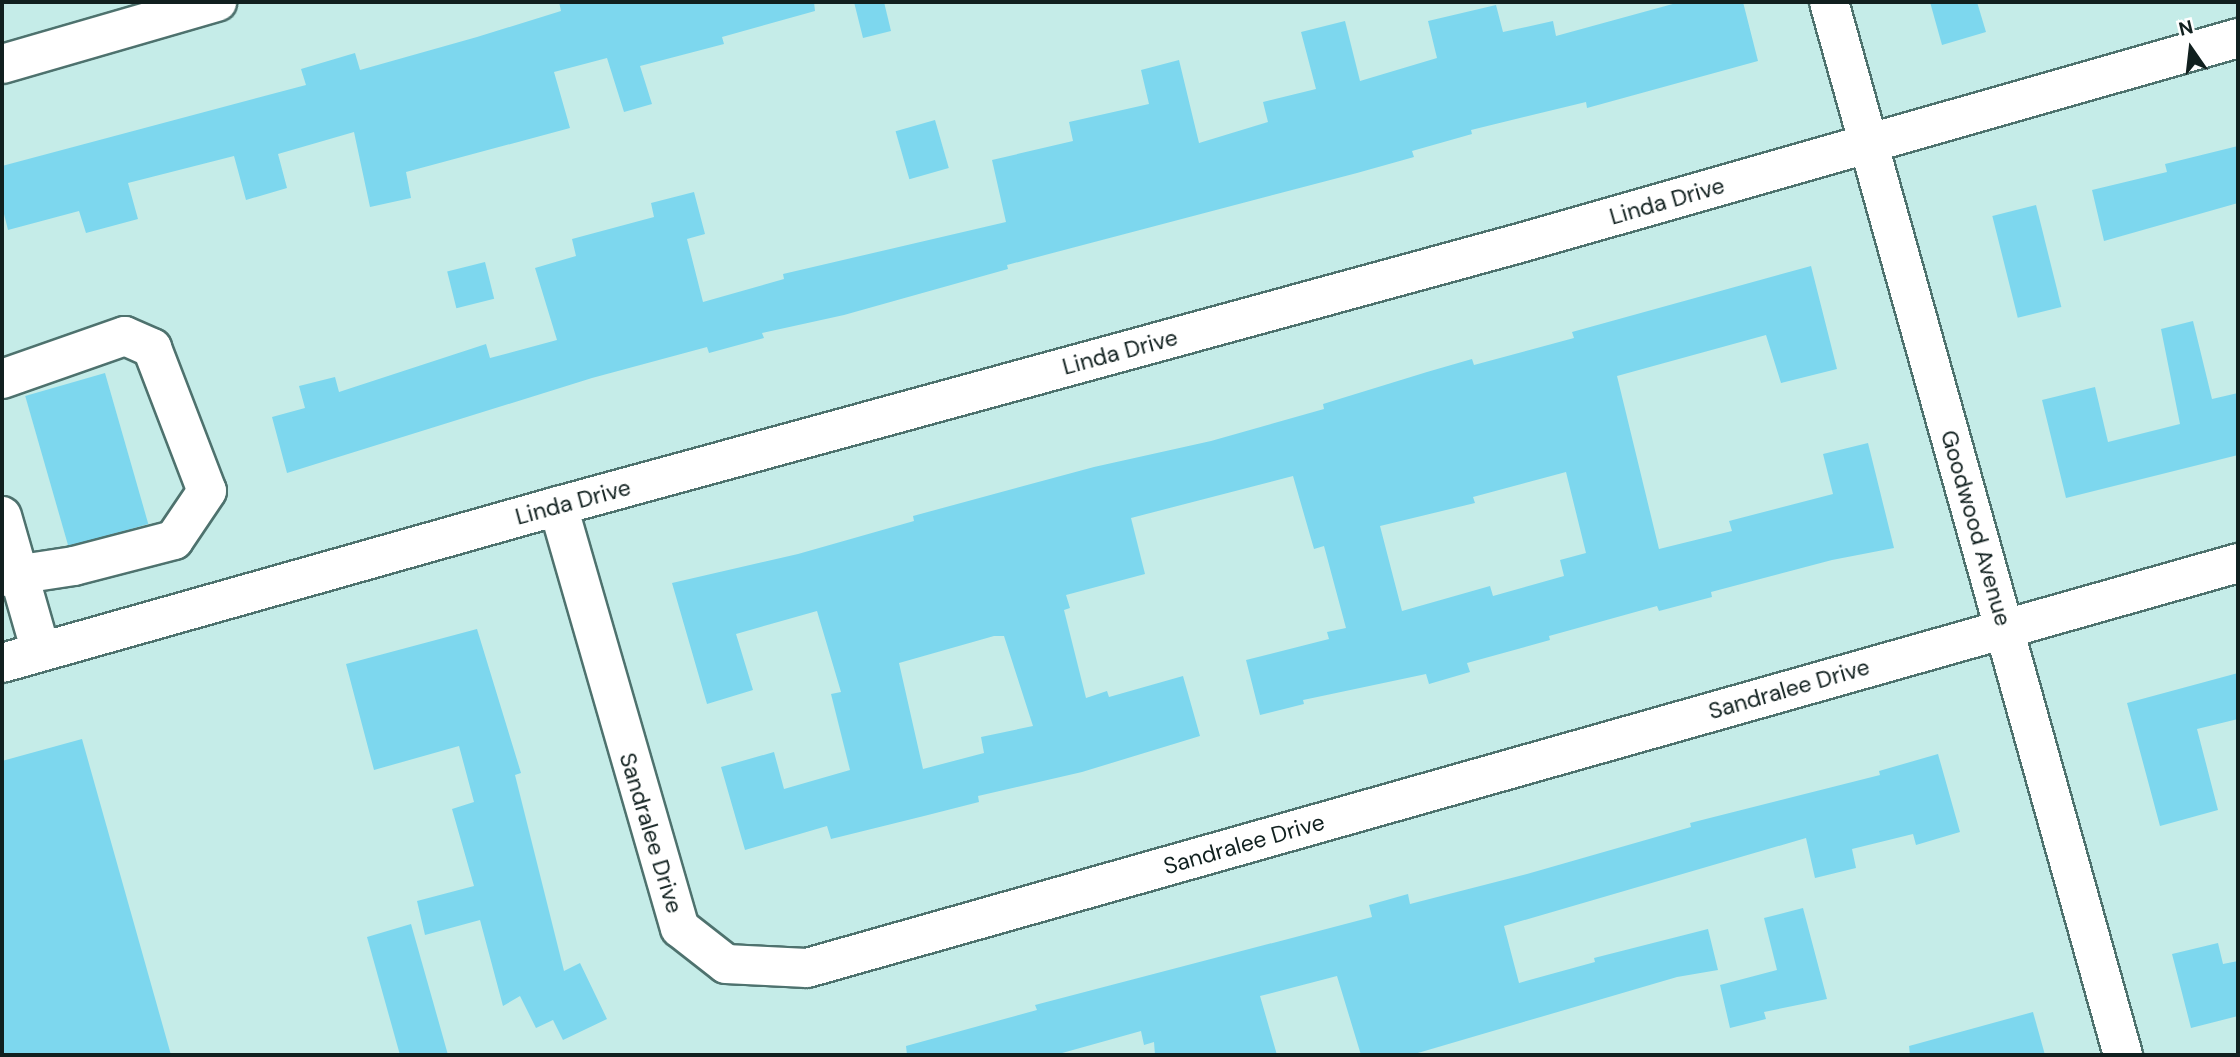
<!DOCTYPE html>
<html>
<head>
<meta charset="utf-8">
<style>
	body { margin:0 }
	#map { position:relative; width:2240px; height:1057px; overflow:hidden; background:#c5ece8; font-family:"DM Sans",sans-serif }
	div>[style] { position:absolute }
	.building>* { inset:0; background:#7dd7ee; transform-origin:0 0 }
	.roads { filter:drop-shadow(2px 0 #4e726e) drop-shadow(-2px 0 #4e726e) drop-shadow(0 2px #4e726e) drop-shadow(0 -2px #4e726e) }
	.minor>* { height:38px; margin:-19px; padding:0 19px; transform-origin:19px; border-radius:19px; background:#fff }
	span { translate:-50% -50%; white-space:nowrap; text-align:center; line-height:1.15; -webkit-text-stroke:6px #fff; paint-order:stroke }
	.street-label { font-size:23px; color:#11201f }
	.frame { position:absolute; inset:0; border:4px solid #11201f; pointer-events:none }
	.north { position:absolute; left:2156px; top:14px; width:70px; height:70px; -webkit-text-stroke:5px #fff; paint-order:stroke; rotate:346deg; font-size:19px; font-weight:700; line-height:28px; text-align:center; color:#11201f }
	.north::after { content:''; display:block; margin:auto; width:24px; height:32px; background:#11201f; clip-path:polygon(50% 0,100% 100%,50% 72%,0 100%) }
</style>
</head>
<body>
<div id="map">
	<div class="building">
		<div style="clip-path:polygon(559px 2px,814px 2px,815px 11px,722px 37px,724px 44px,640px 66px,652px 104px,624px 112px,607px 58px,554px 72px,570px 128px,406px 172px,411px 198px,370px 207px,354px 132px,278px 154px,287px 188px,246px 200px,234px 156px,128px 183px,138px 219px,86px 233px,79px 211px,8px 230px,2px 206px,2px 166px,306px 85px,301px 69px,355px 53px,360px 70px,477px 37px,561px 11px)"></div>
		<div style="clip-path:polygon(854px 2px,884px 2px,891px 31px,863px 38px)"></div>
		<div style="clip-path:polygon(1680px 2px,1743px 2px,1758px 61px,1587px 108px,1586px 102px,1471px 130px,1472px 134px,1412px 151px,1414px 157px,1357px 173px,1007px 265px,1008px 269px,844px 315px,762px 333px,764px 338px,709px 353px,707px 347px,592px 378px,287px 473px,272px 417px,305px 408px,299px 386px,335px 377px,339px 392px,486px 344px,490px 358px,557px 340px,535px 268px,576px 256px,572px 239px,654px 217px,651px 203px,694px 192px,705px 234px,687px 239px,703px 302px,784px 279px,783px 274px,1006px 222px,992px 160px,1073px 141px,1069px 122px,1149px 104px,1141px 70px,1179px 60px,1199px 143px,1268px 122px,1263px 102px,1316px 89px,1301px 32px,1345px 21px,1360px 81px,1437px 58px,1428px 21px,1496px 5px,1503px 32px,1553px 21px,1556px 36px)"></div>
		<div style="clip-path:polygon(1930px 2px,1977px 2px,1986px 32px,1942px 45px)"></div>
		<div style="left:935px;top:120px;width:50px;height:41px;rotate:74deg"></div>
		<div style="clip-path:polygon(2238px 146px,2238px 203px,2104px 241px,2092px 190px,2167px 172px,2165px 164px)"></div>
		<div style="left:2036px;top:205px;width:105px;height:45px;rotate:76deg"></div>
		<div style="left:485px;top:262px;width:38px;height:39px;rotate:76deg"></div>
		<div style="clip-path:polygon(evenodd,1811px 266px,1837px 369px,1781px 383px,1766px 335px,1617px 376px,1659px 549px,1732px 531px,1729px 521px,1833px 494px,1823px 454px,1868px 443px,1894px 548px,1832px 560px,1711px 592px,1712px 597px,1659px 611px,1657px 606px,1549px 636px,1550px 640px,1467px 663px,1470px 672px,1429px 684px,1426px 674px,1303px 700px,1304px 704px,1260px 715px,1246px 660px,1329px 639px,1327px 632px,1346px 628px,1324px 546px,1314px 549px,1293px 476px,1131px 518px,1145px 574px,1066px 595px,1070px 608px,1064px 610px,1086px 698px,1107px 691px,1109px 697px,1183px 676px,1200px 736px,1082px 772px,978px 796px,979px 802px,924px 816px,831px 839px,827px 826px,745px 850px,721px 767px,774px 752px,784px 789px,850px 770px,831px 694px,841px 692px,817px 611px,736px 634px,753px 690px,707px 704px,672px 583px,798px 554px,914px 521px,913px 516px,1094px 467px,1211px 441px,1324px 409px,1323px 404px,1427px 372px,1472px 359px,1474px 365px,1574px 338px,1572px 332px,1811px 266px,1566px 472px,1586px 553px,1560px 560px,1564px 576px,1493px 596px,1490px 586px,1402px 611px,1380px 526px,1475px 503px,1473px 497px,1566px 472px,1811px 266px,994px 636px,1004px 636px,1033px 726px,981px 737px,984px 753px,923px 769px,899px 663px,994px 636px)"></div>
		<div style="clip-path:polygon(2193px 321px,2212px 399px,2238px 393px,2238px 455px,2066px 498px,2042px 400px,2095px 387px,2108px 442px,2180px 424px,2161px 329px)"></div>
		<div style="left:105px;top:373px;width:157px;height:83px;rotate:74deg"></div>
		<div style="clip-path:polygon(477px 629px,521px 773px,515px 775px,564px 971px,580px 963px,607px 1019px,563px 1040px,553px 1020px,536px 1028px,520px 996px,503px 1006px,480px 920px,425px 935px,417px 901px,474px 886px,452px 809px,474px 802px,459px 746px,374px 770px,346px 664px)"></div>
		<div style="clip-path:polygon(2238px 673px,2238px 719px,2197px 729px,2218px 810px,2160px 826px,2127px 703px)"></div>
		<div style="clip-path:polygon(82px 739px,171px 1055px,2px 1055px,2px 761px)"></div>
		<div style="clip-path:polygon(1938px 754px,1960px 832px,1916px 845px,1913px 834px,1852px 849px,1856px 868px,1815px 878px,1806px 838px,1504px 926px,1519px 983px,1595px 962px,1594px 958px,1708px 929px,1718px 970px,1677px 977px,1411px 1055px,1361px 1055px,1337px 976px,1260px 996px,1277px 1055px,1155px 1055px,1154px 1042px,1144px 1045px,1141px 1031px,1055px 1055px,907px 1055px,906px 1046px,1037px 1010px,1035px 1005px,1372px 917px,1369px 905px,1408px 894px,1410px 904px,1527px 874px,1691px 827px,1690px 823px,1880px 775px,1879px 771px)"></div>
		<div style="clip-path:polygon(1803px 908px,1827px 999px,1764px 1012px,1766px 1019px,1730px 1028px,1720px 985px,1777px 970px,1764px 918px)"></div>
		<div style="clip-path:polygon(411px 924px,441px 1030px,448px 1055px,400px 1055px,367px 937px)"></div>
		<div style="clip-path:polygon(2218px 943px,2223px 964px,2238px 961px,2238px 1016px,2191px 1028px,2172px 954px)"></div>
		<div style="clip-path:polygon(2033px 1012px,2045px 1055px,1910px 1055px,1909px 1046px)"></div>
	</div>
	<div class="roads">
		<div class="minor">
			<div style="left:1829px;top:2px;width:1093px;rotate:74.4deg"></div>
			<div style="left:2px;top:64px;width:224px;rotate:-16.1deg"></div>
			<div style="left:2px;top:379px;width:130px;rotate:-19.3deg"></div>
			<div style="left:125px;top:336px;width:30px;rotate:24deg"></div>
			<div style="left:152px;top:348px;width:153px;rotate:69deg"></div>
			<div style="left:207px;top:491px;width:59px;rotate:124deg"></div>
			<div style="left:174px;top:540px;width:103px;rotate:165.4deg"></div>
			<div style="left:74px;top:566px;width:73px;rotate:171.3deg"></div>
			<div style="left:558px;top:506px;width:439px;rotate:73.9deg"></div>
			<div style="left:680px;top:928px;width:58px;rotate:38deg"></div>
			<div style="left:726px;top:964px;width:81px;rotate:2.8deg"></div>
			<div style="left:807px;top:968px;width:1487px;rotate:-15.8deg"></div>
			<div style="left:2px;top:516px;width:141px;rotate:74deg"></div>
			<div style="left:2px;top:663px;width:578px;rotate:-15.77deg"></div>
			<div style="left:558px;top:506px;width:990px;rotate:-15.29deg"></div>
			<div style="left:1513px;top:245px;width:754px;rotate:-15.93deg"></div>
		</div>
	</div>
	<div class="street-label">
		<span style="left:1667px;top:201px;rotate:-16deg">Linda Drive</span>
		<span style="left:1120px;top:352px;rotate:-15deg">Linda Drive</span>
		<span style="left:573px;top:502px;rotate:-15deg">Linda Drive</span>
		<span style="left:1976px;top:528px;rotate:74deg">Goodwood Avenue</span>
		<span style="left:1789px;top:689px;rotate:-16deg">Sandralee Drive</span>
		<span style="left:651px;top:833px;rotate:73deg">Sandralee Drive</span>
		<span style="left:1244px;top:844px;rotate:-16deg">Sandralee Drive</span>
	</div>
	<div class="frame"></div>
	<div class="north">N</div>
</div>
</body>
</html>
